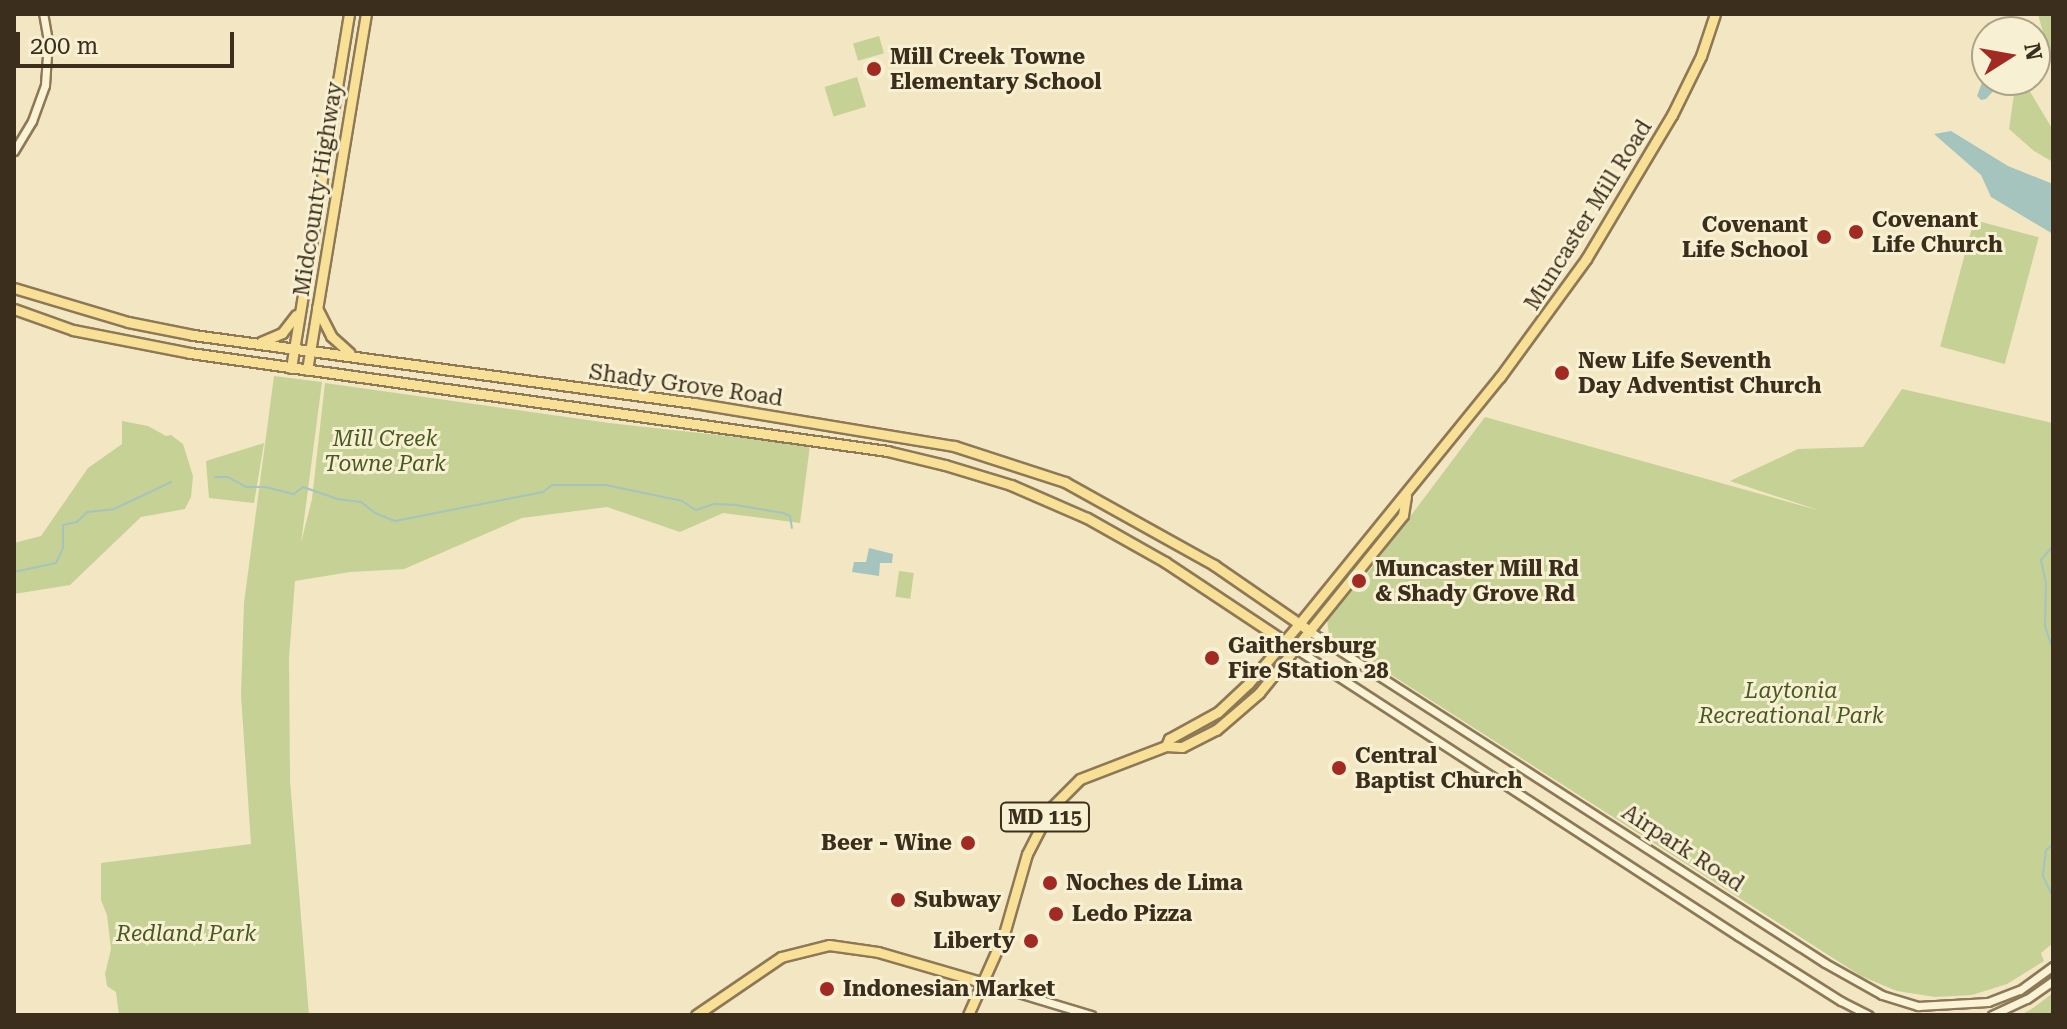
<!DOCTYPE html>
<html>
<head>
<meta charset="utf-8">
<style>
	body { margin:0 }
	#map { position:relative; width:2067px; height:1029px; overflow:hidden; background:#f2e7c2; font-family:"Roboto Serif",serif }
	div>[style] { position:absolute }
	.green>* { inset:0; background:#c5d195; transform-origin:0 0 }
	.water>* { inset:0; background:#a5c4bd }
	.stream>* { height:2px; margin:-1px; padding:0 1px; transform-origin:1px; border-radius:1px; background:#a5c4bd }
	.roads { filter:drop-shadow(2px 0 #8d7857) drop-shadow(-2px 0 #8d7857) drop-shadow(0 2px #8d7857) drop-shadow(0 -2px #8d7857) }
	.minor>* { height:7px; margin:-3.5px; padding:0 3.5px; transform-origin:3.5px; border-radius:3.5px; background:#fbf3d6 }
	.major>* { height:9px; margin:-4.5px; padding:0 4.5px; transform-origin:4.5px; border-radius:4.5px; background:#f8e197 }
	.dots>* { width:22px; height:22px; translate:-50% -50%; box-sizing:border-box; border:4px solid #f8f0d2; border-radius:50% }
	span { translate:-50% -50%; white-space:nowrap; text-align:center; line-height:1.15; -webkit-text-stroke:6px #f8f0d2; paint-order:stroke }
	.shield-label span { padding:2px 6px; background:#f8f0d2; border:2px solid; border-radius:6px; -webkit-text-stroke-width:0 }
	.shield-label { font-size:20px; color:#3c2e1d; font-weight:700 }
	.poi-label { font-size:22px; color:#3c2e1d; font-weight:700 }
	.left { translate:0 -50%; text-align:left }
	.right { translate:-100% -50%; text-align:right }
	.street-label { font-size:22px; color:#3c2e1d }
	.park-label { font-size:22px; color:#475a22; font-style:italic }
	.frame { position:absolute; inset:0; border:16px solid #3c2e1d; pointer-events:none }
	.north { position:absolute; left:1971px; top:16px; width:80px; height:80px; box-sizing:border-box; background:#f8f0d2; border:2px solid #ada28a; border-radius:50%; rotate:79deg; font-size:22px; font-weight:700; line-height:32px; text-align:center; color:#3c2e1d }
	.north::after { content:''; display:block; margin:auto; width:28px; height:36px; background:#a12b22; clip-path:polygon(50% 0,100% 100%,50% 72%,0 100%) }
	.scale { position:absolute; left:16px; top:32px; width:218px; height:36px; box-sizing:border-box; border:4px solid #3c2e1d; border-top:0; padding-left:10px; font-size:24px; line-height:28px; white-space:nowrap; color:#3c2e1d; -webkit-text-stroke:6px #f8f0d2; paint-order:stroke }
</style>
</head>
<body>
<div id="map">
	<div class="green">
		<div style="clip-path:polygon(2038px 14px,2053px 14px,2053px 70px)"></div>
		<div style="left:879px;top:36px;width:18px;height:27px;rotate:74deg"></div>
		<div style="left:857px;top:77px;width:31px;height:34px;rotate:73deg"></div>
		<div style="clip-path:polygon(2016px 80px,2023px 80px,2053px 130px,2053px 162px,2034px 151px,2009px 129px)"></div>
		<div style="left:1974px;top:220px;width:67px;height:131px;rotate:15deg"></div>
		<div style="clip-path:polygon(274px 376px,322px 382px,301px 543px,312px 499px,325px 383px,609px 423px,810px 445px,800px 523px,723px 513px,680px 532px,607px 507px,522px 518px,404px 569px,350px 572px,295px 581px,289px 658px,290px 781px,309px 1015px,119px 1015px,116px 992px,107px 986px,105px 974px,111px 949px,107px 915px,101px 900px,101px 863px,251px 844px,241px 695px,244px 603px)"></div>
		<div style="clip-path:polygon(1902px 389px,2053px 423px,2053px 943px,2041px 953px,2044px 961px,2007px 984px,1972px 995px,1935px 997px,1897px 991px,1861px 976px,1329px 635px,1327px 620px,1370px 570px,1485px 417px,1821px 511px,1730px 481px,1798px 449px,1863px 447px)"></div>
		<div style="clip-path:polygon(122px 421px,148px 426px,166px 436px,171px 435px,183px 444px,193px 476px,191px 497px,185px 509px,141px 517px,70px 585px,14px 594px,14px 543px,41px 536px,88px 468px,122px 444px)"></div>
		<div style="clip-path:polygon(264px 443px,254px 503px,209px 498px,206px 461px)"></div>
		<div style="left:899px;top:571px;width:15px;height:26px;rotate:8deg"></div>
		<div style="clip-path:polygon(2053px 993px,2053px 1015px,2021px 1015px,2033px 1008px)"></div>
	</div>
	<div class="water">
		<div style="clip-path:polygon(1987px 69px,1987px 80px,1999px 80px,1998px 86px,1986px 99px,1981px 100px,1977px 96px)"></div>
		<div style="clip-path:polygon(1951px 131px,2008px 166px,2053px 184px,2053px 234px,1991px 197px,1981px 175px,1934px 134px)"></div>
		<div style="clip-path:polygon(869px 548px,893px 554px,892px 563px,880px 563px,879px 576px,852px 572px,854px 562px,866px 562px)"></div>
	</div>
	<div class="stream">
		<div style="left:215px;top:477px;width:13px"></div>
		<div style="left:228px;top:477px;width:21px;rotate:29deg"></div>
		<div style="left:246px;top:487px;width:19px"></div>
		<div style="left:265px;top:487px;width:30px;rotate:14deg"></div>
		<div style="left:294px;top:494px;width:11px;rotate:-38deg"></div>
		<div style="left:303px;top:487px;width:36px;rotate:19deg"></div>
		<div style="left:337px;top:499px;width:24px;rotate:7deg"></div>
		<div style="left:361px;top:502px;width:18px;rotate:38deg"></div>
		<div style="left:375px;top:513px;width:22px;rotate:22deg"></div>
		<div style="left:395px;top:521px;width:151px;rotate:-11.1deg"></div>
		<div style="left:543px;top:492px;width:11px;rotate:-38deg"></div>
		<div style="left:552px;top:485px;width:54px"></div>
		<div style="left:606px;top:485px;width:78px;rotate:11.9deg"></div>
		<div style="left:682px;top:501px;width:17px;rotate:33deg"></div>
		<div style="left:696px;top:510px;width:20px;rotate:-18deg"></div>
		<div style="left:715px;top:504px;width:21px;rotate:3deg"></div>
		<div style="left:736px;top:505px;width:48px;rotate:9.7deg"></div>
		<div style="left:783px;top:513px;width:8px;rotate:23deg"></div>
		<div style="left:790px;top:516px;width:12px;rotate:81deg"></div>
		<div style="left:2053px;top:528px;width:10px;rotate:90deg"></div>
		<div style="left:2053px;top:546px;width:18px;rotate:131deg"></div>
		<div style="left:2041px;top:560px;width:24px;rotate:78deg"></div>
		<div style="left:2046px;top:583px;width:43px;rotate:91.3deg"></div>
		<div style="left:2045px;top:626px;width:26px;rotate:72deg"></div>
		<div style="left:14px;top:572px;width:43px;rotate:-12.1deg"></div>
		<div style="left:56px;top:563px;width:17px;rotate:-65deg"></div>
		<div style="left:63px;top:548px;width:23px;rotate:-90deg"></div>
		<div style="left:63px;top:525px;width:14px;rotate:-12deg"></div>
		<div style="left:77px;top:522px;width:14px;rotate:-45deg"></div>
		<div style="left:87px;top:512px;width:27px;rotate:-6deg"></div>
		<div style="left:114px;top:509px;width:63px;rotate:-25.3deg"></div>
		<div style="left:2053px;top:844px;width:9px;rotate:139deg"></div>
		<div style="left:2046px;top:850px;width:26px;rotate:97deg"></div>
		<div style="left:2043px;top:876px;width:23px;rotate:65deg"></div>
	</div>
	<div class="roads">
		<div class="minor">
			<div style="left:14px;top:151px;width:35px;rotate:-59deg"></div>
			<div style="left:32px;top:121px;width:38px;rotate:-70deg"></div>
			<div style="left:45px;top:85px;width:44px;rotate:-86.1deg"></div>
			<div style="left:48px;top:41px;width:27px;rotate:-100deg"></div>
			<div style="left:1311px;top:632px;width:611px;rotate:32.78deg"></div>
			<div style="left:1825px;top:963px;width:65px;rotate:29.3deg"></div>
			<div style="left:1882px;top:995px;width:38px;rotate:17deg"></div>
			<div style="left:1918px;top:1006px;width:70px;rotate:-3.3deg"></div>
			<div style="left:1988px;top:1002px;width:34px;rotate:-21deg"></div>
			<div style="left:2020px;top:990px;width:41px;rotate:-36deg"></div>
			<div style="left:1296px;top:649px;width:527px;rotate:33deg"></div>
			<div style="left:1738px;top:936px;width:122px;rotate:32.3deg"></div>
			<div style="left:1841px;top:1001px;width:31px;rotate:27deg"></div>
			<div style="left:985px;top:983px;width:111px;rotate:16.8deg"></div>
			<div style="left:1992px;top:1015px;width:38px;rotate:-25deg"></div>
			<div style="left:2027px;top:999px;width:32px;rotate:-35deg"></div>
		</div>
		<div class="major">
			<div style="left:14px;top:288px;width:119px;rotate:16.6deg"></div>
			<div style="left:128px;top:322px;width:66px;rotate:11.3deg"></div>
			<div style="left:193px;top:335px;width:506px;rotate:7.73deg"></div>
			<div style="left:694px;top:403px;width:264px;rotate:9.4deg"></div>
			<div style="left:954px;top:446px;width:117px;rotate:18deg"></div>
			<div style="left:1065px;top:482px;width:171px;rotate:29.1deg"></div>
			<div style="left:1214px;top:565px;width:118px;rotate:34.6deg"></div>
			<div style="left:317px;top:308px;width:31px;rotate:63deg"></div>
			<div style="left:331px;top:336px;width:25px;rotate:42deg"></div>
			<div style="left:14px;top:309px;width:63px;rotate:19.6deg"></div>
			<div style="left:73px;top:330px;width:119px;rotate:11.1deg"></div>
			<div style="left:190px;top:353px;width:704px;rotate:8deg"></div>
			<div style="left:887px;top:451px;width:60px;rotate:13.6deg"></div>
			<div style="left:945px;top:465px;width:69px;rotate:16.9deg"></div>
			<div style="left:1011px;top:485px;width:83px;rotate:23.5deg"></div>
			<div style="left:1087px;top:518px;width:90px;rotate:29.4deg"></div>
			<div style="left:1165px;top:562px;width:157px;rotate:33.6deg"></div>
			<div style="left:261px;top:342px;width:23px;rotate:-23deg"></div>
			<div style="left:282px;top:333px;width:23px;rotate:-52deg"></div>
			<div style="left:291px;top:368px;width:359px;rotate:-80.7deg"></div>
			<div style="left:307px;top:370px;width:361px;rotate:-80.6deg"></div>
			<div style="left:1166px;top:746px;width:16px;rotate:4deg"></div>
			<div style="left:1182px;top:747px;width:38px;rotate:-27deg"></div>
			<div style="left:1216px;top:730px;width:57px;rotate:-40.7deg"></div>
			<div style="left:1259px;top:693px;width:229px;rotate:-51deg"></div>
			<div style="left:1403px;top:515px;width:19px;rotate:-81deg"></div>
			<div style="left:696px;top:1015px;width:103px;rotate:-34.3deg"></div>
			<div style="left:781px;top:957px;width:49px;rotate:-14deg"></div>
			<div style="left:829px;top:945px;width:49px;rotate:8.1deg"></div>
			<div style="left:878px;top:952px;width:111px;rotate:16.2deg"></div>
			<div style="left:968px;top:1015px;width:89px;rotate:-66deg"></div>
			<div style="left:1004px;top:934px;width:83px;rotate:-74deg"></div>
			<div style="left:1027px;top:854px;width:51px;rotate:-62.9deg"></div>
			<div style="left:1050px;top:809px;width:42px;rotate:-45deg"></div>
			<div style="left:1080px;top:779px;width:92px;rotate:-21deg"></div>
			<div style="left:1166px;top:746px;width:8px;rotate:-67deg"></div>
			<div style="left:1169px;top:739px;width:56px;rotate:-28.9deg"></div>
			<div style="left:1218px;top:712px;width:42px;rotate:-43.1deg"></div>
			<div style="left:1249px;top:683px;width:77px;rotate:-49.7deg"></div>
			<div style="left:1299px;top:624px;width:318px;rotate:-50.9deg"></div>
			<div style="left:1500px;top:377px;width:146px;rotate:-53.9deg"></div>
			<div style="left:1586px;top:259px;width:168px;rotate:-59.2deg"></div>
			<div style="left:1672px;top:115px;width:66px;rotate:-63.8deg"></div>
			<div style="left:1701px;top:56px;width:44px;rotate:-71.6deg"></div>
		</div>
	</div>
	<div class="dots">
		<div style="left:874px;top:69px;background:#a12b22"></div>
		<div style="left:1856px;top:232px;background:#a12b22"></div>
		<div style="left:1824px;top:237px;background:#a12b22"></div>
		<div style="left:1562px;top:373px;background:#a12b22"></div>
		<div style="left:1359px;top:581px;background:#a12b22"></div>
		<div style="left:1212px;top:658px;background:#a12b22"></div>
		<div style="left:1339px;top:768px;background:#a12b22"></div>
		<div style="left:968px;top:843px;background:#a12b22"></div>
		<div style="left:1050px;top:883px;background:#a12b22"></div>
		<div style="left:898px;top:900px;background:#a12b22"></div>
		<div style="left:1056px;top:914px;background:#a12b22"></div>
		<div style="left:1031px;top:941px;background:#a12b22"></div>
		<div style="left:827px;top:989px;background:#a12b22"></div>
	</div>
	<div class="shield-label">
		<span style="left:1045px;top:817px">MD 115</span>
	</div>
	<div class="poi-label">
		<span class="left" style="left:890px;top:69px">Mill Creek Towne<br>Elementary School</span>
		<span class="left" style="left:1872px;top:232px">Covenant<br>Life Church</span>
		<span class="right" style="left:1808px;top:237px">Covenant<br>Life School</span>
		<span class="left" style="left:1578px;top:373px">New Life Seventh<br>Day Adventist Church</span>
		<span class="left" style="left:1375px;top:581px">Muncaster Mill Rd<br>&amp; Shady Grove Rd</span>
		<span class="left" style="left:1228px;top:658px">Gaithersburg<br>Fire Station 28</span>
		<span class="left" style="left:1355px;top:768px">Central<br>Baptist Church</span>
		<span class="right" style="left:952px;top:843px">Beer - Wine</span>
		<span class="left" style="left:1066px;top:883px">Noches de Lima</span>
		<span class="left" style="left:914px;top:900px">Subway</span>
		<span class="left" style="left:1072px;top:914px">Ledo Pizza</span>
		<span class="right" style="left:1015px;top:941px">Liberty</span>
		<span class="left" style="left:843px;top:989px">Indonesian Market</span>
	</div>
	<div class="street-label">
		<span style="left:318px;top:189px;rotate:-81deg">Midcounty Highway</span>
		<span style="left:1588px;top:215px;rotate:-58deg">Muncaster Mill Road</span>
		<span style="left:686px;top:385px;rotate:8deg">Shady Grove Road</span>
		<span style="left:1683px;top:848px;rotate:33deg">Airpark Road</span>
	</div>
	<div class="park-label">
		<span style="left:385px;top:451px">Mill Creek<br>Towne Park</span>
		<span style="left:1791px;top:703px">Laytonia<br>Recreational Park</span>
		<span style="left:186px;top:934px">Redland Park</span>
	</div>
	<div class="frame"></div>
	<div class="north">N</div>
	<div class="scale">200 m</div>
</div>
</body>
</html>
